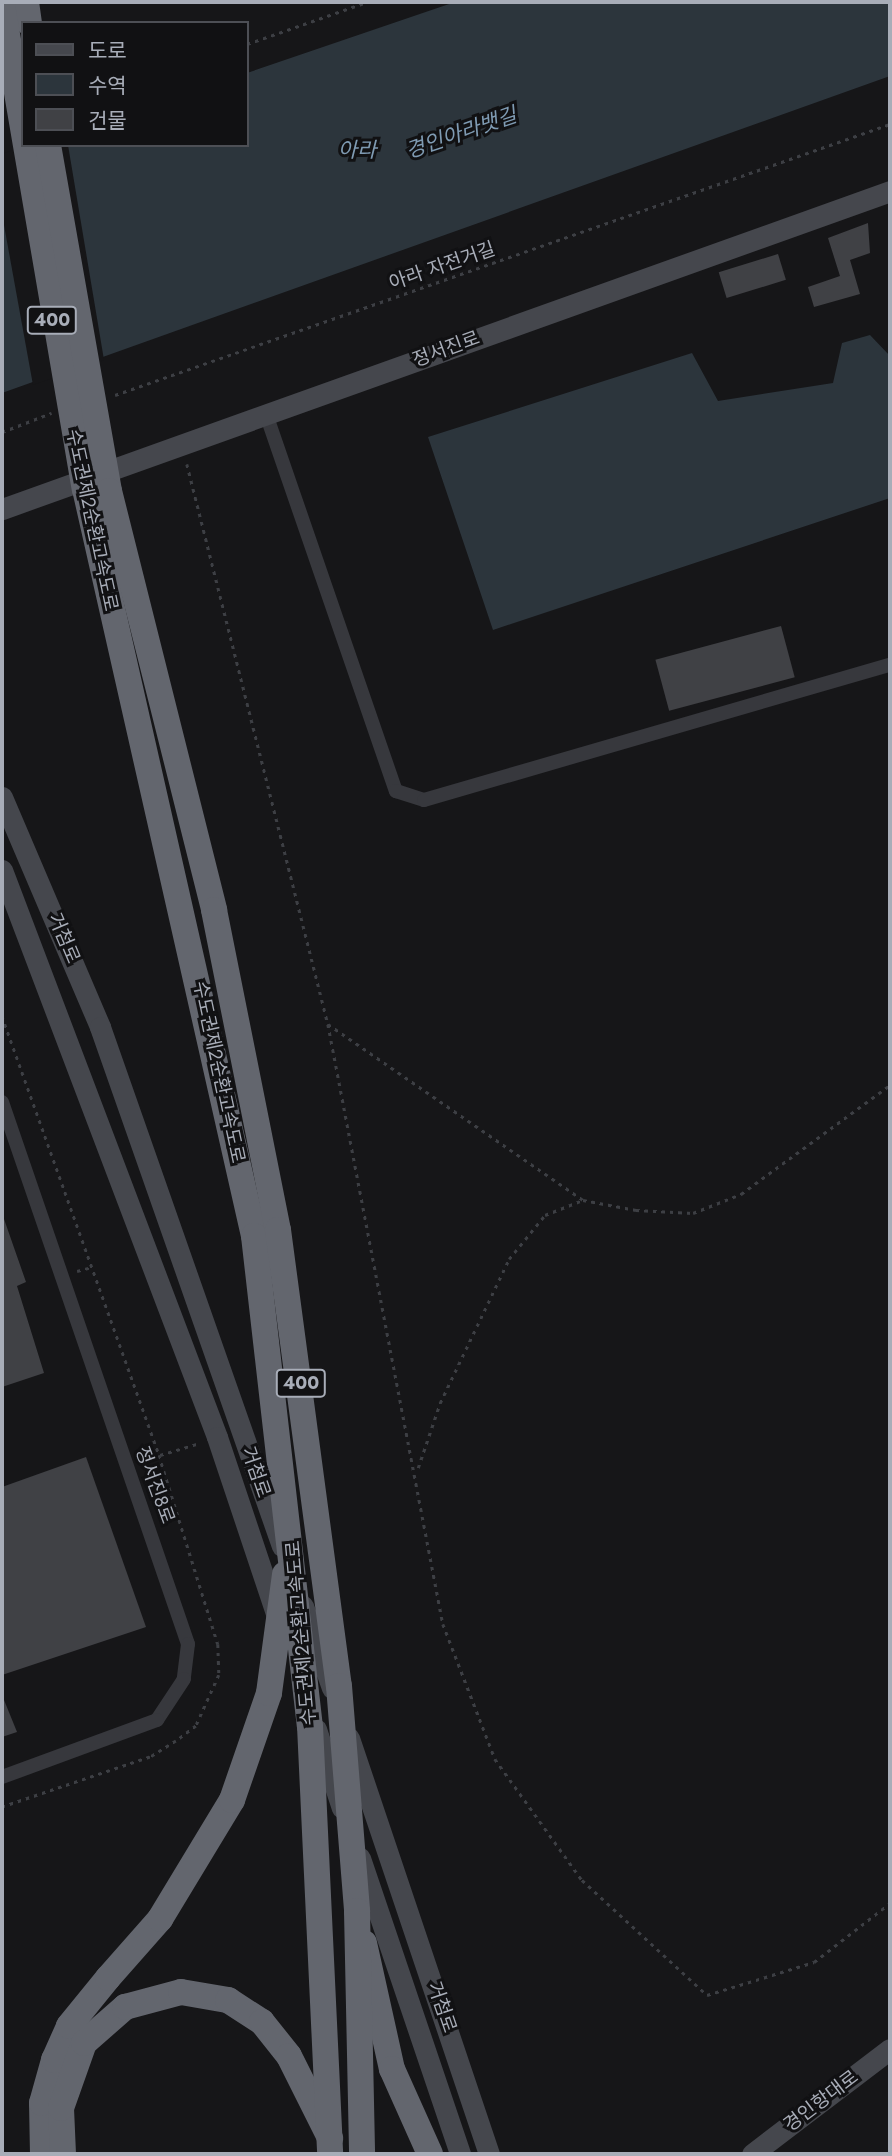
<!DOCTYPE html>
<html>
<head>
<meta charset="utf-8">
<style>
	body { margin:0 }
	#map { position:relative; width:892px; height:2156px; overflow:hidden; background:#161618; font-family:Jost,"Noto Sans KR",sans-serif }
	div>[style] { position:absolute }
	.water>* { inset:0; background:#2c353c }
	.pier>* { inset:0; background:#161618 }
	.building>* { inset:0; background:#404145; transform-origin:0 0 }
	.path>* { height:2.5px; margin-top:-1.25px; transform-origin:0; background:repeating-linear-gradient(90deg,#3d3f44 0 3.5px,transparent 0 8.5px) }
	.street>* { height:14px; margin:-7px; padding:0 7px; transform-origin:7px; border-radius:7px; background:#37383d }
	.secondary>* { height:21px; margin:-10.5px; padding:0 10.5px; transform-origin:10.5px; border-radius:10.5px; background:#45474d }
	.highway>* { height:26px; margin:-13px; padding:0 13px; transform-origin:13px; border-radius:13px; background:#63666e }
	.highway-bridge>* { height:26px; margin:-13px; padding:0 13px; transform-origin:13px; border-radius:13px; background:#63666e }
	span { translate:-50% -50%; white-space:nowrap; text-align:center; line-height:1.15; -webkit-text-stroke:6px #111113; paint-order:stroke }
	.shield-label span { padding:2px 5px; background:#111113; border:2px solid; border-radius:5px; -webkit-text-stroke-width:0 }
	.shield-label { font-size:18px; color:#a8adb8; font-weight:700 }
	.street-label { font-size:19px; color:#a8adb8 }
	.water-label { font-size:21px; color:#7f9bb3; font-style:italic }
	.frame { position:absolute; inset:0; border:4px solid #a8adb8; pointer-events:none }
	.legend { position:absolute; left:21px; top:21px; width:228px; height:126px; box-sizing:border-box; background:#111113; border:2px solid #4d4f55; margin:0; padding:9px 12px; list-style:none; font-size:21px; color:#a8adb8 }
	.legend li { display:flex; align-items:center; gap:14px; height:35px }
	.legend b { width:35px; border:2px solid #4d4f55 }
</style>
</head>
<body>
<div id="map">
	<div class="water">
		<div style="clip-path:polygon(455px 2px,890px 2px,890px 76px,2px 393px,2px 158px,38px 145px,247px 145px,247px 73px)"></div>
		<div style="clip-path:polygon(870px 335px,890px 356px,890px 498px,493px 630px,428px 437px,692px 353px,718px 401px,833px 383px,842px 343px)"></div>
	</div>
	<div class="pier">
		<div style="clip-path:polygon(27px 145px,68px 145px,104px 360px,33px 385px,2px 214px,2px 154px)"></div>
	</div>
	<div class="building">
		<div style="clip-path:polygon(868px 223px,870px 253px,850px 260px,860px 294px,814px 307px,808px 287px,840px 276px,828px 238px)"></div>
		<div style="left:778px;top:254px;width:27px;height:62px;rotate:73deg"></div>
		<div style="left:781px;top:626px;width:53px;height:130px;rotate:75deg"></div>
		<div style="clip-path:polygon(4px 1219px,26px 1282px,17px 1286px,44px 1373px,2px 1387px)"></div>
		<div style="clip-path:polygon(86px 1457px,146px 1627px,2px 1675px,2px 1487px)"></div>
		<div style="clip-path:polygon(2px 1695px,17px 1732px,2px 1737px)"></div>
	</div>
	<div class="path">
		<div style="left:247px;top:44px;width:127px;rotate:-19.3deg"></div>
		<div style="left:115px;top:395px;width:821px;rotate:-19.27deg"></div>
		<div style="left:2px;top:432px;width:53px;rotate:-21.2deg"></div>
		<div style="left:187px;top:464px;width:577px;rotate:75.87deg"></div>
		<div style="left:328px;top:1024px;width:310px;rotate:34.6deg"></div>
		<div style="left:583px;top:1200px;width:54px;rotate:10.7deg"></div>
		<div style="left:636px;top:1210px;width:57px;rotate:3deg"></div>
		<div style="left:693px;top:1213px;width:52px;rotate:-21.6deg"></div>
		<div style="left:741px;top:1194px;width:185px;rotate:-36.2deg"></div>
		<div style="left:2px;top:1016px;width:466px;rotate:70.3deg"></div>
		<div style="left:159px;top:1455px;width:198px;rotate:72.7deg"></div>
		<div style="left:218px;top:1644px;width:31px;rotate:88deg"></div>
		<div style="left:219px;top:1675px;width:56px;rotate:114.3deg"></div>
		<div style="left:196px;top:1726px;width:25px;rotate:143deg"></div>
		<div style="left:176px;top:1741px;width:31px;rotate:148deg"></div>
		<div style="left:150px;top:1757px;width:156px;rotate:161.3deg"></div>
		<div style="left:328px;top:1024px;width:611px;rotate:79.15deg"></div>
		<div style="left:443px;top:1624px;width:145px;rotate:68.9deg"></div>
		<div style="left:495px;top:1759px;width:149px;rotate:54.3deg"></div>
		<div style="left:582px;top:1880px;width:170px;rotate:42.6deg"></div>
		<div style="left:707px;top:1995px;width:112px;rotate:-17.1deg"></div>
		<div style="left:814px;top:1962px;width:96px;rotate:-37.8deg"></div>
		<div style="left:77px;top:1271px;width:16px;rotate:-15deg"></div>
		<div style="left:160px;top:1455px;width:42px;rotate:-16.7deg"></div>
		<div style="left:418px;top:1468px;width:69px;rotate:-71.3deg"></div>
		<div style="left:440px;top:1403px;width:160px;rotate:-64.4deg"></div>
		<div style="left:509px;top:1259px;width:57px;rotate:-50.7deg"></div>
		<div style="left:545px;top:1215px;width:41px;rotate:-21.5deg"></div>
	</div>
	<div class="street">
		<div style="left:266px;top:414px;width:399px;rotate:71deg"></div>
		<div style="left:396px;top:791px;width:29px;rotate:18deg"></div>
		<div style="left:424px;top:800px;width:485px;rotate:-16.2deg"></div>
		<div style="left:2px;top:1102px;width:573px;rotate:71.06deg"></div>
		<div style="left:188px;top:1644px;width:35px;rotate:97deg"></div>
		<div style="left:184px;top:1679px;width:49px;rotate:123.4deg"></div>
		<div style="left:157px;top:1720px;width:165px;rotate:159.8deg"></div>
	</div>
	<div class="secondary">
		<div style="left:2px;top:509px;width:943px;rotate:-19.7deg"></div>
		<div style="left:2px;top:797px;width:250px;rotate:66.9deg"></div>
		<div style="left:100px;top:1027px;width:550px;rotate:70.68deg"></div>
		<div style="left:2px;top:870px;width:606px;rotate:69.23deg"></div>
		<div style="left:217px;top:1437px;width:192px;rotate:71.5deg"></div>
		<div style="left:303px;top:1606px;width:87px;rotate:70.5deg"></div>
		<div style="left:316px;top:1729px;width:83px;rotate:71.8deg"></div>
		<div style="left:349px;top:1738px;width:439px;rotate:71.4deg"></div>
		<div style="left:360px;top:1858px;width:312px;rotate:71.3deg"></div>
		<div style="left:752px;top:2154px;width:173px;rotate:-37.3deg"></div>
	</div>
	<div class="highway">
		<div style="left:26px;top:2px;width:21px;rotate:82deg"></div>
		<div style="left:364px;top:1943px;width:129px;rotate:77.5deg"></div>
		<div style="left:392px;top:2069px;width:93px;rotate:65.9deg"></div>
		<div style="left:43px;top:2154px;width:51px;rotate:-91.1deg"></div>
		<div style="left:42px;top:2103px;width:45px;rotate:-74.4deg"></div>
		<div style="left:54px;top:2060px;width:37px;rotate:-66deg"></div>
		<div style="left:69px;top:2026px;width:62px;rotate:-50.9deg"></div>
		<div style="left:63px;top:2154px;width:46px;rotate:-92.5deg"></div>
		<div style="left:61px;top:2108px;width:69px;rotate:-70.5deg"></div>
		<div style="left:84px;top:2043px;width:55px;rotate:-41.3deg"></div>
		<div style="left:125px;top:2007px;width:58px;rotate:-15deg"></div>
		<div style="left:181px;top:1992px;width:48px;rotate:9.7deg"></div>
		<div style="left:228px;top:2000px;width:40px;rotate:32.9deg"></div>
		<div style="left:262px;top:2022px;width:43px;rotate:51.5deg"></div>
		<div style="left:289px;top:2056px;width:92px;rotate:63.4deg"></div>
	</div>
	<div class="highway-bridge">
		<div style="left:2px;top:5px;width:491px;rotate:80.3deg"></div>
		<div style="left:85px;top:489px;width:766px;rotate:77.25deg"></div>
		<div style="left:254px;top:1236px;width:493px;rotate:83.5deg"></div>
		<div style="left:310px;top:1726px;width:428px;rotate:87.3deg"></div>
		<div style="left:48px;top:145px;width:351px;rotate:80deg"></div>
		<div style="left:109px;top:491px;width:432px;rotate:75.9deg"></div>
		<div style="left:214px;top:910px;width:326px;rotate:78.7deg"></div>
		<div style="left:278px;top:1230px;width:460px;rotate:82.4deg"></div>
		<div style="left:339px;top:1686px;width:226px;rotate:85.4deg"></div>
		<div style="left:357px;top:1911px;width:243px;rotate:88.8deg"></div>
		<div style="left:108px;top:1978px;width:79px;rotate:-48.6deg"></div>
		<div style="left:160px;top:1919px;width:139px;rotate:-58.8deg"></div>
		<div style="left:232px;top:1800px;width:113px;rotate:-70.9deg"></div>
		<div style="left:269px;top:1693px;width:120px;rotate:-82.3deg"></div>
	</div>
	<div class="shield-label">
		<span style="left:52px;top:320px">400</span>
		<span style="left:301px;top:1383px">400</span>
	</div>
	<div class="street-label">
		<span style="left:442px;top:266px;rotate:-19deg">아라 자전거길</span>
		<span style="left:446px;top:349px;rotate:-20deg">정서진로</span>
		<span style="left:92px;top:520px;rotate:78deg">수도권제2순환고속도로</span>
		<span style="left:64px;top:938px;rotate:67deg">거첨로</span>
		<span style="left:219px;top:1072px;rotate:78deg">수도권제2순환고속도로</span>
		<span style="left:256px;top:1472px;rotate:71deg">거첨로</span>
		<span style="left:155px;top:1485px;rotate:70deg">정서진8로</span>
		<span style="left:301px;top:1633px;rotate:-95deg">수도권제2순환고속도로</span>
		<span style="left:442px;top:2007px;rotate:71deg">거첨로</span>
		<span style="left:821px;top:2101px;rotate:-37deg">경인항대로</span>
	</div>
	<div class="water-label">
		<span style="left:461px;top:133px;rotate:-19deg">경인아라뱃길</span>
		<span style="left:357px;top:150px">아라</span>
	</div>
	<div class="frame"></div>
	<ul class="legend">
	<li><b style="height:9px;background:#45474d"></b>도로</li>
	<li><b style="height:19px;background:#2c353c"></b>수역</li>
	<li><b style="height:19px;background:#404145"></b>건물</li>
	</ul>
</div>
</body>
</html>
